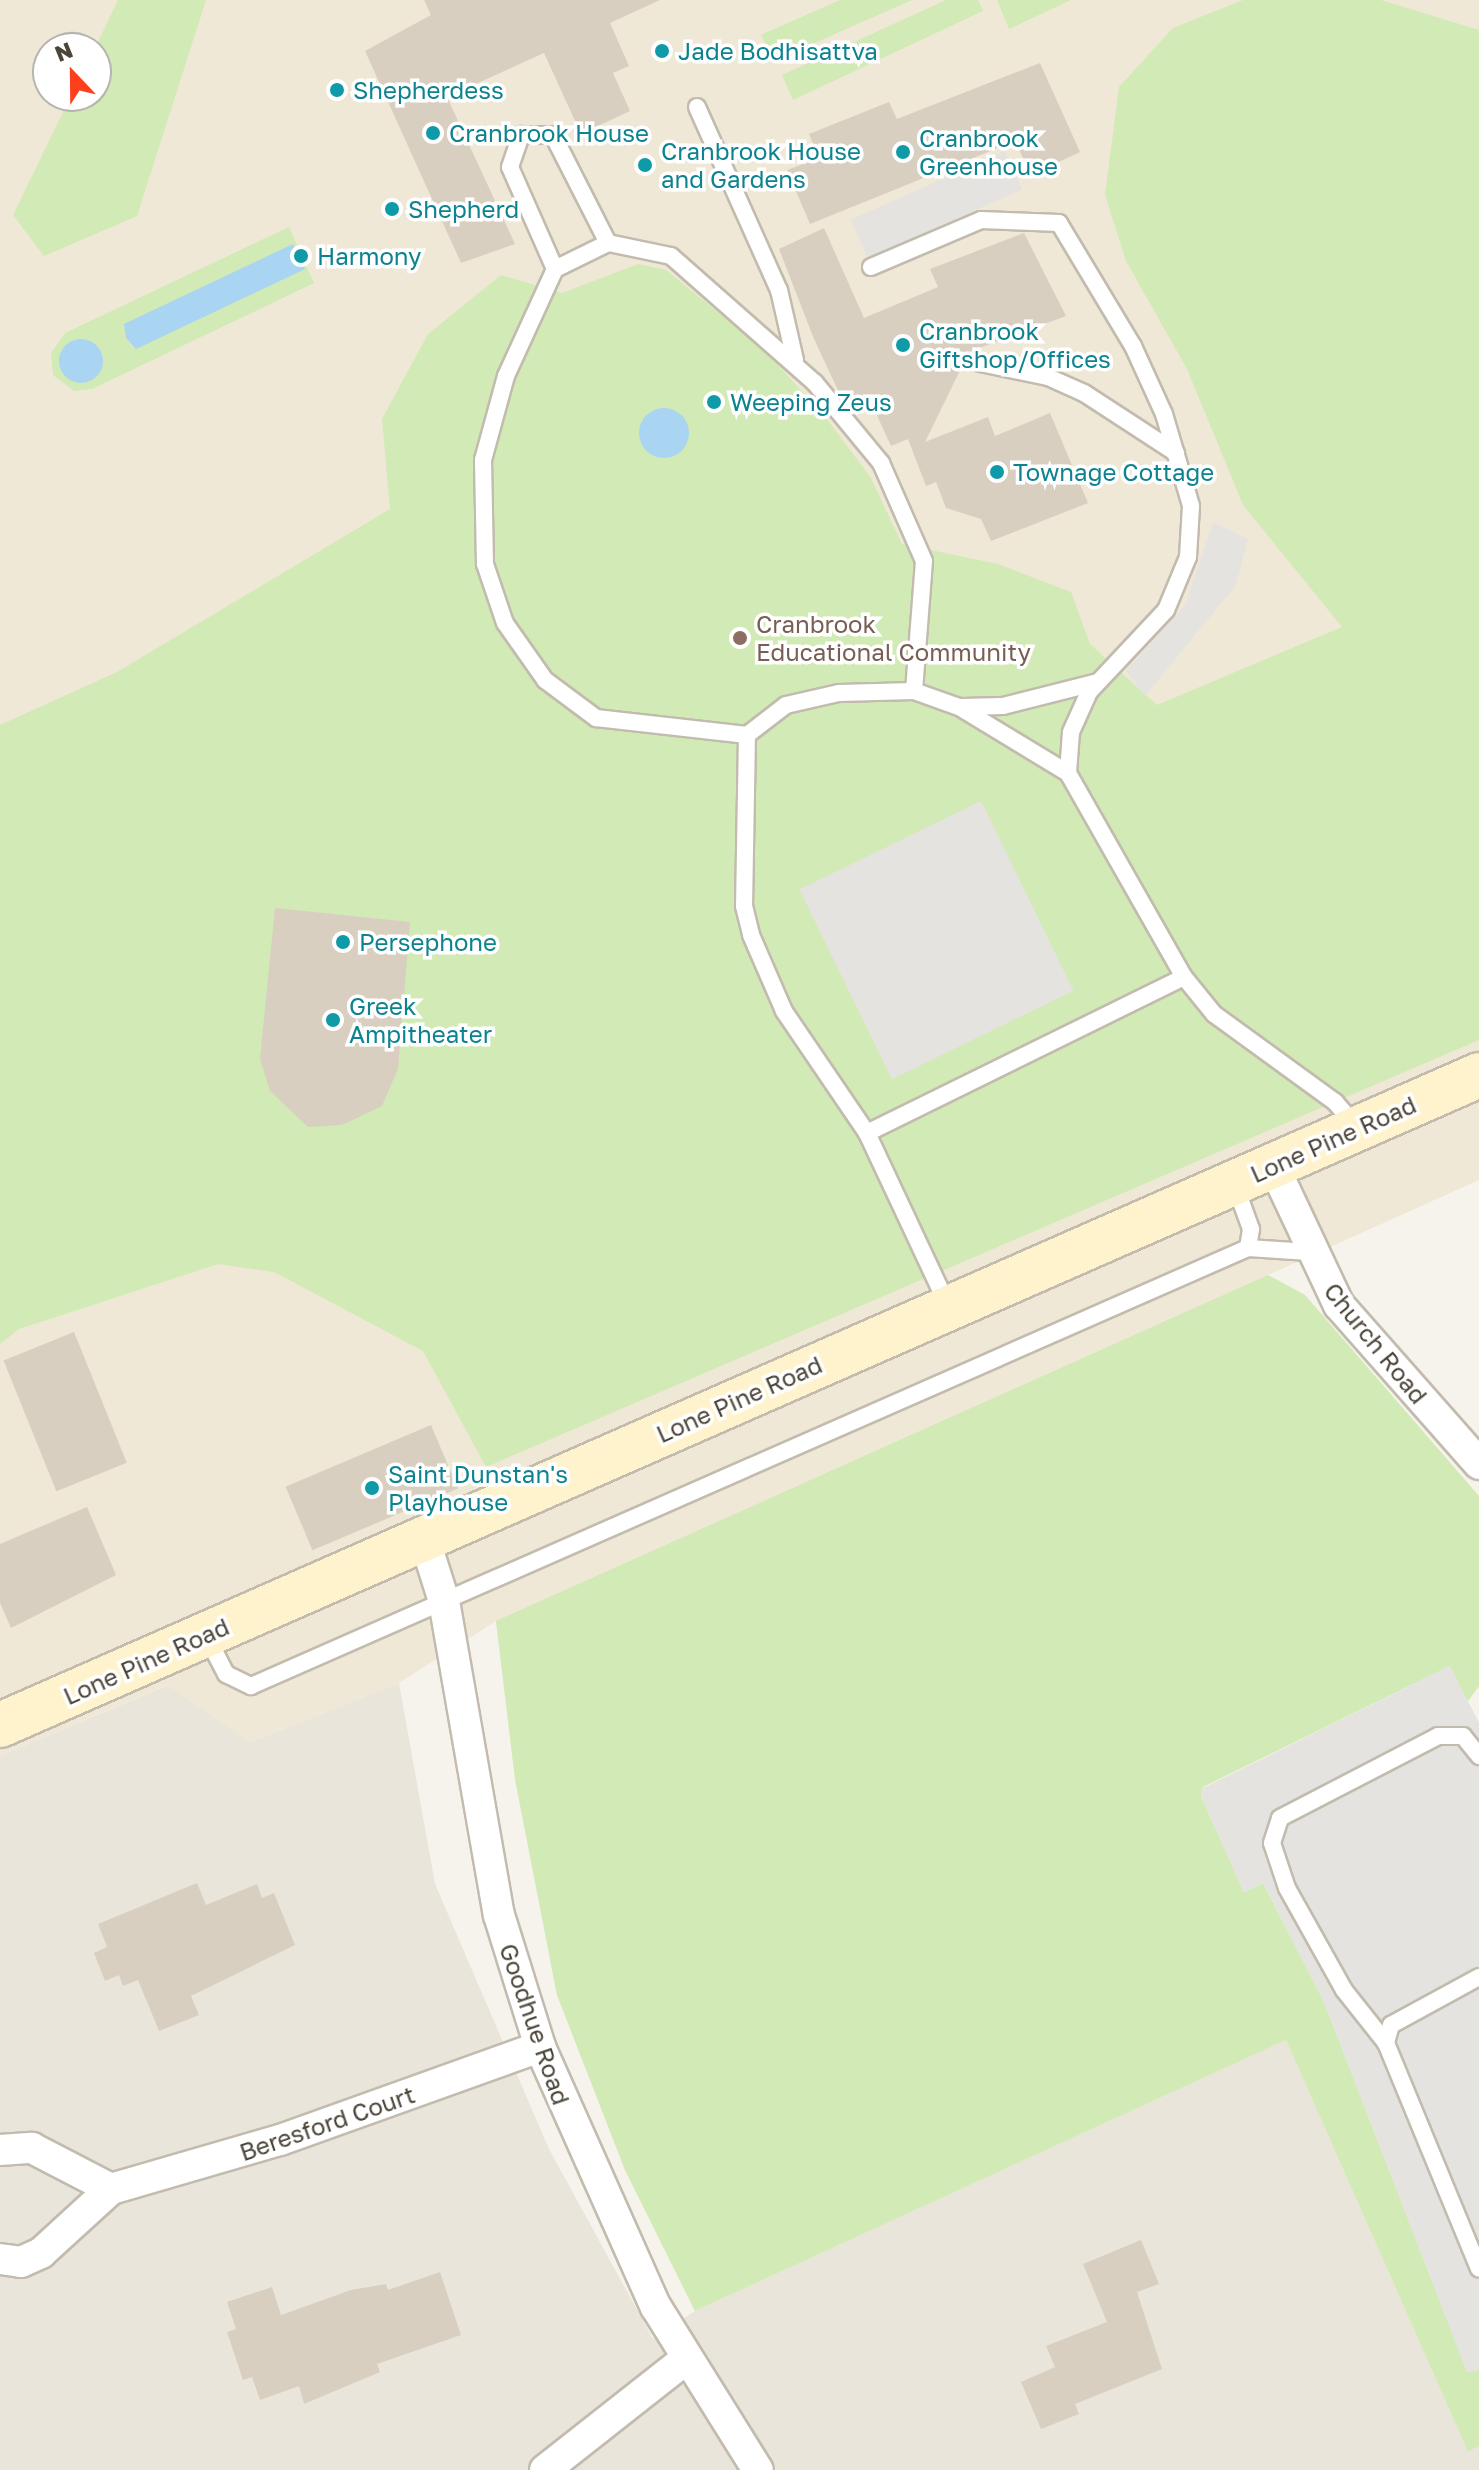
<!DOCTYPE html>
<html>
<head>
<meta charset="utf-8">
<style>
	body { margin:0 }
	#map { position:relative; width:1479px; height:2470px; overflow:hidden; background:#f6f3ec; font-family:"Golos Text",sans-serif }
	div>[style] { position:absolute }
	.residential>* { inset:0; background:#eae5da }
	.education>* { inset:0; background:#efe8d6 }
	.green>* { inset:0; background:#d2eab5 }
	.parking>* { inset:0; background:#e5e3e0; transform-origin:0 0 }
	.water>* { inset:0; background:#a9d4f2 }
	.round { border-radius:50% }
	.building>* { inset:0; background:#d8cfc1; transform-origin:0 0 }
	.roads { filter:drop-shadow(2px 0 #c2bbae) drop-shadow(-2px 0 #c2bbae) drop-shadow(0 2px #c2bbae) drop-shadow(0 -2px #c2bbae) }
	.lane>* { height:16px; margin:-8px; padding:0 8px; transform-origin:8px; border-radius:8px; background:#fff }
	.street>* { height:30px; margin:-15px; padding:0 15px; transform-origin:15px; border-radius:15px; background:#fff }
	.secondary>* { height:44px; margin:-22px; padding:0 22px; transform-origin:22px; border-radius:22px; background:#fff3cd }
	.dots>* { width:22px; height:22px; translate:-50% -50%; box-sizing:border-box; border:4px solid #fff; border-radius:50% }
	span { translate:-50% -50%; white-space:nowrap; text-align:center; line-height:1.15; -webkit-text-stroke:7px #fff; paint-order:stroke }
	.culture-label { font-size:24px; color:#0d838f }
	.left { translate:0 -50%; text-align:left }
	.education-label { font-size:24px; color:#785e54 }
	.street-label { font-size:24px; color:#4b4439 }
	.north { position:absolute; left:32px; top:32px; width:80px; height:80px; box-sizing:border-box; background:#fff; border:2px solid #b7b4b0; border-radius:50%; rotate:338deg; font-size:22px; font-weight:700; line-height:32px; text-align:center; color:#4b4439 }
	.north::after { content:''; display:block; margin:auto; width:28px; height:36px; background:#fc3f1d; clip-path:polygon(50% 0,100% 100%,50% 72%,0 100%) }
</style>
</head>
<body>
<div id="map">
	<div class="residential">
		<div style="clip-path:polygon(399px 1683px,435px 1884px,549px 2149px,653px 2339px,695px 2311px,1286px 2040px,1468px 2452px,1479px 2446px,1479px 2470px,0 2470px,0 1756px,168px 1685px,250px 1742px)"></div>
	</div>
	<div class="education">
		<div style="clip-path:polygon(evenodd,0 0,1479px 0,1479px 1180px,1268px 1275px,1305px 1295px,695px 2311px,625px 2170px,557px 1995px,515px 1779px,496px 1621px,399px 1683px,250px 1742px,167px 1685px,0 1756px,0 0,48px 48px,96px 48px,96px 96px,48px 96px,48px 48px)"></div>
	</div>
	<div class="green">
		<div style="clip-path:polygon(118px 0,206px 0,137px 216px,44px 256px,13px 215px,71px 96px,96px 96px,95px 48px)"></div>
		<div style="clip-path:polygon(840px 0,912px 0,774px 61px,761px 35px)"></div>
		<div style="clip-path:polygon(946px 0,978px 0,983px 11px,793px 100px,782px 75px)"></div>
		<div style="clip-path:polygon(997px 0,1071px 0,1009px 29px)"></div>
		<div style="clip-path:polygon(1243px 0,1381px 0,1479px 30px,1479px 1040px,486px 1467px,423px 1351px,274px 1272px,218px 1264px,19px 1329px,0 1344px,0 725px,117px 672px,390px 509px,382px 419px,428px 334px,501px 275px,562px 293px,638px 264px,666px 270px,763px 349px,823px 414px,871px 478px,902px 544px,998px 564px,1071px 592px,1090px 644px,1157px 705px,1342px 627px,1243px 505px,1187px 369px,1126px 261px,1105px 195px,1119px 87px,1173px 28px)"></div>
		<div style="clip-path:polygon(evenodd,289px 227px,314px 283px,92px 389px,74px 391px,53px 375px,51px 353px,65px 333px,289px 227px,293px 244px,304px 269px,132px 346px,126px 338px,293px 244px,289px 227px,69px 342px,100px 349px,102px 367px,89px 382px,60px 369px,69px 342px)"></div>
		<div style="clip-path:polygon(1268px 1275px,1305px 1295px,1479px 1496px,1479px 1686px,1466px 1704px,1450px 1666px,1203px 1787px,1201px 1796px,1244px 1892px,1263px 1883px,1324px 2002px,1467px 2371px,1479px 2370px,1479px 2446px,1468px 2452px,1286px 2040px,695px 2311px,625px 2170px,557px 1995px,515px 1779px,496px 1621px)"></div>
	</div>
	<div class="parking">
		<div style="left:1005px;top:151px;width:42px;height:169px;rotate:66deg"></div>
		<div style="clip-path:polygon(1213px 522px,1248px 539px,1236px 585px,1145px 696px,1126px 671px,1185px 605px)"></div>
		<div style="left:981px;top:801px;width:211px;height:202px;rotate:64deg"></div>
		<div style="clip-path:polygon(1450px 1666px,1479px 1723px,1479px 2370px,1467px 2372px,1324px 2002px,1263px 1883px,1244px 1892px,1201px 1796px,1203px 1788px)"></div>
	</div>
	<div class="water">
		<div style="clip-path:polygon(293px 244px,305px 269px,136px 349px,126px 338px,124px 324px)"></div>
		<div class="round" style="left:59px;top:339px;width:44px;height:44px"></div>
		<div class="round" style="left:639px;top:408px;width:50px;height:50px"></div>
	</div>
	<div class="building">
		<div style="clip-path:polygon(424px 0,660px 0,610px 23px,629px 66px,613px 73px,630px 111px,581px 134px,544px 53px,447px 97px,515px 244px,461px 263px,365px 51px,431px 15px)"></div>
		<div style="clip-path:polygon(1040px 63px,1080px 152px,1031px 175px,1015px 141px,810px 224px,787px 170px,819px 158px,809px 134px,889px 102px,897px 119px)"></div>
		<div style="clip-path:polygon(824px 228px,864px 318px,938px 287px,930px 269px,1024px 233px,1066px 316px,969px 352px,925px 442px,988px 417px,995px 436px,1050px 413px,1088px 503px,991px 541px,981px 519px,946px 508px,936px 482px,926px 486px,908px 439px,891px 446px,869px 398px,849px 406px,842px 399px,814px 339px,779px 249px)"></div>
		<div style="clip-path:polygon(275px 908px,410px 922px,398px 1069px,382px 1106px,342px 1125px,308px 1127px,270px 1091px,260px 1059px)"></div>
		<div style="left:74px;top:1332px;width:141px;height:76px;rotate:68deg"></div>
		<div style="left:431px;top:1425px;width:69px;height:158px;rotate:67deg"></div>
		<div style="clip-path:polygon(87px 1507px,116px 1575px,11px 1628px,0 1603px,0 1544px)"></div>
		<div style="clip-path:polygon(197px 1883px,206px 1905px,257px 1884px,262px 1898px,274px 1893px,295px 1945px,191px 1996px,199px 2015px,159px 2031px,138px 1980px,123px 1986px,119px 1975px,105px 1981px,94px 1953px,107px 1947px,98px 1924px)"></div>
		<div style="clip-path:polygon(1141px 2240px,1159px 2284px,1137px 2292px,1162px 2369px,1075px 2404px,1079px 2414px,1041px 2429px,1021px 2382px,1055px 2367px,1046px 2346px,1107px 2322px,1083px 2264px)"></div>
		<div style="clip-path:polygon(440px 2272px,461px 2335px,377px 2364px,380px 2372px,304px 2404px,299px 2386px,260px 2400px,252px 2377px,243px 2380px,227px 2332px,236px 2329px,227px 2302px,272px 2287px,281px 2315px,351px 2290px,386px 2284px,388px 2290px)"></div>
	</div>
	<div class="roads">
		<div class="lane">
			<div style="left:697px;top:107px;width:201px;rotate:65.9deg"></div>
			<div style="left:779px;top:290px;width:72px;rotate:77.1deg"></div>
			<div style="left:871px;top:267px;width:120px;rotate:-23.1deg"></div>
			<div style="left:981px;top:220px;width:78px;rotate:2.2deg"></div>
			<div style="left:1059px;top:223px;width:144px;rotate:59deg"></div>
			<div style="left:1133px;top:346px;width:75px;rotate:65.5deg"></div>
			<div style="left:1164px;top:414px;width:96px;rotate:73.6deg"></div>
			<div style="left:1191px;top:506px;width:51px;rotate:93.4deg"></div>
			<div style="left:1188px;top:557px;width:57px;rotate:112.5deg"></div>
			<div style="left:1166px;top:610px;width:112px;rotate:133.2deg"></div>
			<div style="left:1089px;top:692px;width:44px;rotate:114.2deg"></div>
			<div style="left:1071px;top:732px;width:41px;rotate:94.2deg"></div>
			<div style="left:1068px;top:773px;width:235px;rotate:60.4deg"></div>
			<div style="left:1184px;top:977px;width:48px;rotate:51deg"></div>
			<div style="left:1214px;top:1014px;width:150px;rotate:36deg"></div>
			<div style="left:1335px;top:1102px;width:32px;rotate:49deg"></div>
			<div style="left:555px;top:269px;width:111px;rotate:-113.8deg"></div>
			<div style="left:510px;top:167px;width:34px;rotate:-71deg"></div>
			<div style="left:521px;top:135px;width:32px"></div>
			<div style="left:553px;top:135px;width:121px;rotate:63deg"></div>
			<div style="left:980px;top:363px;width:69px;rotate:11.6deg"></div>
			<div style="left:1048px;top:377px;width:39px;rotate:24deg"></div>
			<div style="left:1084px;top:393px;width:110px;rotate:33.1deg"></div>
			<div style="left:914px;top:691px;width:130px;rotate:-85.6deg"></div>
			<div style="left:924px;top:561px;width:107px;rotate:-113.7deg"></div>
			<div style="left:881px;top:463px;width:104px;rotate:-129.5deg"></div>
			<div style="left:815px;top:383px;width:192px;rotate:-138.6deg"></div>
			<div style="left:671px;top:256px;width:64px;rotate:-168.3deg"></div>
			<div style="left:608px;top:243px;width:59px;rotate:153.9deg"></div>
			<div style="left:555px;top:269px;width:118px;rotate:114.6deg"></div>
			<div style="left:506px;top:376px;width:87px;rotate:105.3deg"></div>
			<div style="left:483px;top:460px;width:104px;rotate:88.9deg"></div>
			<div style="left:485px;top:564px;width:62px;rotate:71.3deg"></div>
			<div style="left:505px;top:623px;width:70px;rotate:54.9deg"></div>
			<div style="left:545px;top:680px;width:64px;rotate:36.7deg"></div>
			<div style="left:596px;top:718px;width:152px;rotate:6.4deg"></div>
			<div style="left:747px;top:735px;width:49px;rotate:-37.6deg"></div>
			<div style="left:786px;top:705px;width:54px;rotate:-12.8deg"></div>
			<div style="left:839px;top:693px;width:75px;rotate:-1.5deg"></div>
			<div style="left:914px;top:691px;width:48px;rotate:19.6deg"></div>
			<div style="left:959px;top:707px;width:127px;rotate:31.2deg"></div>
			<div style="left:961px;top:707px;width:42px;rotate:-1.4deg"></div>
			<div style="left:1003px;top:706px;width:98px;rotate:-14.2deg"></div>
			<div style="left:747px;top:735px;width:171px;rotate:91deg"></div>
			<div style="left:744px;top:906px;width:30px;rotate:76deg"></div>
			<div style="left:751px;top:935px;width:83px;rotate:66.5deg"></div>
			<div style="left:784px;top:1011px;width:148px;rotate:55.8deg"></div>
			<div style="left:867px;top:1133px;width:191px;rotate:64.9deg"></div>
			<div style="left:867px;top:1133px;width:353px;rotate:-26.2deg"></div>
			<div style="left:1235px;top:1185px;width:47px;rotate:70deg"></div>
			<div style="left:1251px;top:1229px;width:19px;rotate:99deg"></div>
			<div style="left:207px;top:1637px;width:42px;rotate:62.8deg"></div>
			<div style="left:226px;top:1674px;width:28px;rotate:26deg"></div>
			<div style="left:251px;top:1686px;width:1089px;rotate:-23.72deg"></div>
			<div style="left:1248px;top:1248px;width:61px;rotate:3.8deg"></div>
			<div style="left:1479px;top:1977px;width:100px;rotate:151.4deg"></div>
			<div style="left:1391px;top:2025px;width:19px;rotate:106deg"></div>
			<div style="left:1386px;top:2043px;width:244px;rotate:67.6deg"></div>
			<div style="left:1386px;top:2043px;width:68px;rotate:-128.4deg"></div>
			<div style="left:1344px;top:1990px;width:117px;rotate:-119.2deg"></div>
			<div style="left:1287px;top:1888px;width:47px;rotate:-108.4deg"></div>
			<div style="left:1272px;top:1843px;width:26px;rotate:-72deg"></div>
			<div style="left:1280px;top:1818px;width:178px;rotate:-27.4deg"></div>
			<div style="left:1438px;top:1736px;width:25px"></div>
			<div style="left:1463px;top:1736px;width:26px;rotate:51deg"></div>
		</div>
		<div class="street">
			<div style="left:1273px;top:1165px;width:155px;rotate:64.8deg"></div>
			<div style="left:1339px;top:1305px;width:212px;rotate:48.6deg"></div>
			<div style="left:424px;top:1538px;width:66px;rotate:72.4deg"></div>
			<div style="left:444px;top:1601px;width:319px;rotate:80.1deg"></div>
			<div style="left:499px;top:1915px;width:138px;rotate:72.7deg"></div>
			<div style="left:540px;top:2047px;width:285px;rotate:66deg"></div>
			<div style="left:656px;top:2307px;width:192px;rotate:58deg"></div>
			<div style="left:0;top:2150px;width:32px;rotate:-4deg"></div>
			<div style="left:32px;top:2148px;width:89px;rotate:27.4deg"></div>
			<div style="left:0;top:2259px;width:21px;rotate:8deg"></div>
			<div style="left:21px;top:2262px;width:22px;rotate:-24deg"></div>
			<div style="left:41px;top:2253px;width:95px;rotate:-42.4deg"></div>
			<div style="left:111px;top:2189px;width:176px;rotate:-16.2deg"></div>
			<div style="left:280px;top:2140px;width:276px;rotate:-19.7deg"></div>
			<div style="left:545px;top:2470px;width:179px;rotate:-38.2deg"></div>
		</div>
		<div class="secondary">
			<div style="left:0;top:1725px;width:1616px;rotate:-23.72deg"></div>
		</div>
	</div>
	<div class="dots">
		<div style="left:662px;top:51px;background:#0f9aa8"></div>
		<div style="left:337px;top:90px;background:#0f9aa8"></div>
		<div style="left:433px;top:133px;background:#0f9aa8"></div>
		<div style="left:903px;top:152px;background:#0f9aa8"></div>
		<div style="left:645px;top:165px;background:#0f9aa8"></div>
		<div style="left:392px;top:209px;background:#0f9aa8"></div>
		<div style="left:301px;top:256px;background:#0f9aa8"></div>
		<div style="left:903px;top:345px;background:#0f9aa8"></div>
		<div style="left:714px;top:402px;background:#0f9aa8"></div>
		<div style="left:997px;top:472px;background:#0f9aa8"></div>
		<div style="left:740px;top:638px;background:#8d6e63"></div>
		<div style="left:343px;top:942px;background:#0f9aa8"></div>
		<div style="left:333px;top:1020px;background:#0f9aa8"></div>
		<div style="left:372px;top:1488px;background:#0f9aa8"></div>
	</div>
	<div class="culture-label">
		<span class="left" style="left:678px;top:51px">Jade Bodhisattva</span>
		<span class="left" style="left:353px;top:90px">Shepherdess</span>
		<span class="left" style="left:449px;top:133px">Cranbrook House</span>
		<span class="left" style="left:919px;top:152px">Cranbrook<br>Greenhouse</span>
		<span class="left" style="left:661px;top:165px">Cranbrook House<br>and Gardens</span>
		<span class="left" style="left:408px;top:209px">Shepherd</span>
		<span class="left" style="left:317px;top:256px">Harmony</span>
		<span class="left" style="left:919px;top:345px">Cranbrook<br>Giftshop/Offices</span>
		<span class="left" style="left:730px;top:402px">Weeping Zeus</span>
		<span class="left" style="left:1013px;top:472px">Townage Cottage</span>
		<span class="left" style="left:359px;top:942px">Persephone</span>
		<span class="left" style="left:349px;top:1020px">Greek<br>Ampitheater</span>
		<span class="left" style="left:388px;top:1488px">Saint Dunstan's<br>Playhouse</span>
	</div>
	<div class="education-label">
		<span class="left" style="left:756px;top:638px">Cranbrook<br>Educational Community</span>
	</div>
	<div class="street-label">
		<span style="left:1333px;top:1139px;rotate:-24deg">Lone Pine Road</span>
		<span style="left:1376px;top:1343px;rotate:51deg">Church Road</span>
		<span style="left:739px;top:1399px;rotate:-24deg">Lone Pine Road</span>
		<span style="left:146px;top:1661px;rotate:-24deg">Lone Pine Road</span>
		<span style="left:535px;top:2024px;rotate:71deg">Goodhue Road</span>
		<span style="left:327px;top:2123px;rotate:-19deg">Beresford Court</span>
	</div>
	<div class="north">N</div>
</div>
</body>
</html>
